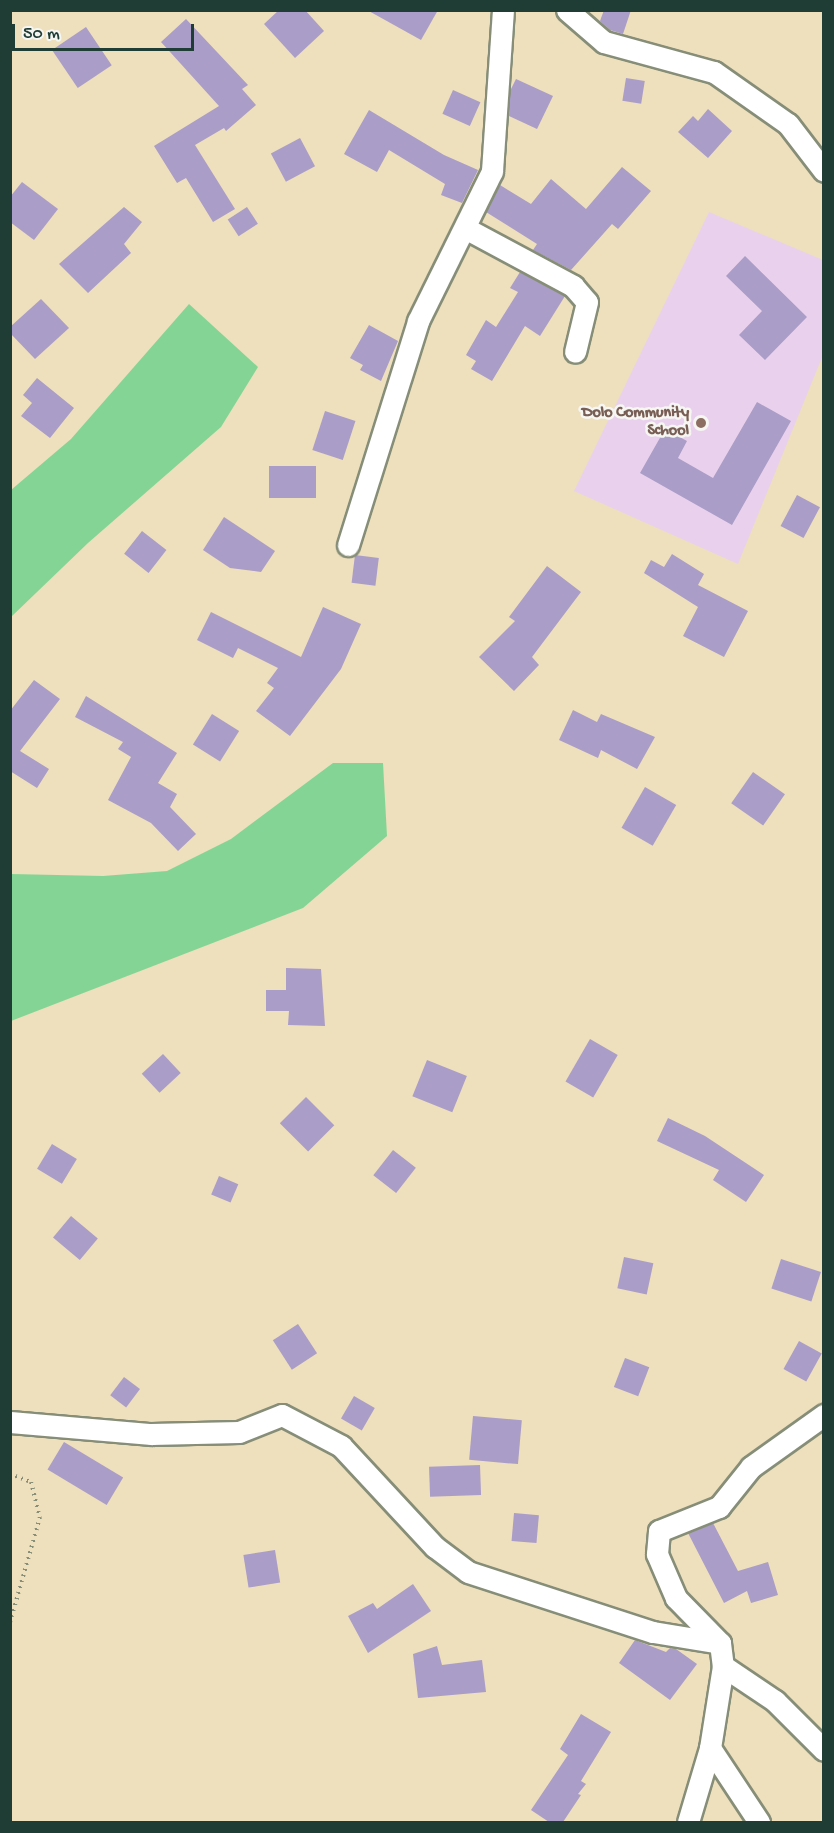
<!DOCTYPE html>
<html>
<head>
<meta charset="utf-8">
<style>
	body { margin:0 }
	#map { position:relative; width:834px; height:1833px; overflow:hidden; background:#eedfbd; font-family:"Gochi Hand",sans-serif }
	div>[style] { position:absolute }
	.built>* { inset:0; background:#e9d1ed }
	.green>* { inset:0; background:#84d595 }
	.building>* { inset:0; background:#aa9dc7; transform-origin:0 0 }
	.path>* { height:4px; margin-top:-2px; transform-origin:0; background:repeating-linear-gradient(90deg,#868e78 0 1.5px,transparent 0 6px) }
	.roads { filter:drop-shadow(2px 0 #868e78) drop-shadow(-2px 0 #868e78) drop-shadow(0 2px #868e78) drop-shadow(0 -2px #868e78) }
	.street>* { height:21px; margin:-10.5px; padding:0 10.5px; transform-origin:10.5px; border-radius:10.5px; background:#fff }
	.dots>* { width:16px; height:16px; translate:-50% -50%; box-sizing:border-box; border:3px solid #f6f6f2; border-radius:50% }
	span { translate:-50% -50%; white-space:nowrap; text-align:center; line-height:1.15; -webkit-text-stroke:5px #f6f6f2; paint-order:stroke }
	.education-label { font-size:16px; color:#785e54; font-weight:700 }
	.right { translate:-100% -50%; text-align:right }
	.frame { position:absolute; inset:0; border:12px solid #1f3d34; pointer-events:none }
	.scale { position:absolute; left:12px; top:24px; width:182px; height:27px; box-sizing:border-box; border:3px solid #1f3d34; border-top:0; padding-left:8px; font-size:18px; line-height:21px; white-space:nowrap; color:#1f3d34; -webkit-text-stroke:4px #f6f6f2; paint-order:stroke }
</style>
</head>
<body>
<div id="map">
	<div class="built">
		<div style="clip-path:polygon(709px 212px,823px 260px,823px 355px,738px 564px,574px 491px)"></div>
	</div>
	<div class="green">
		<div style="clip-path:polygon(189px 304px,258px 367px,221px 427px,88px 543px,11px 617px,11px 490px,71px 439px)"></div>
		<div style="clip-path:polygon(333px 763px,383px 763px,387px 836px,303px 908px,11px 1021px,11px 874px,103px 876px,167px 871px,231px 839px)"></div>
	</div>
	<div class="building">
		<div style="clip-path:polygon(279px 10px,305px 10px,324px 31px,295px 58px,264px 24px)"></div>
		<div style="clip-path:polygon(367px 10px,438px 10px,421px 40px)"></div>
		<div style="clip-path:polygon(604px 10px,631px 10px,623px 34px,610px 30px,600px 21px)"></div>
		<div style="clip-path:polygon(186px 19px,248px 85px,242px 89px,256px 105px,226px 131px,224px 128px,195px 145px,235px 209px,213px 222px,186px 178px,177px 183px,154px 146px,219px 106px,161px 42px)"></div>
		<div style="left:86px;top:27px;width:46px;height:41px;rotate:56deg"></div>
		<div style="left:626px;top:78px;width:19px;height:23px;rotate:9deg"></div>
		<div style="clip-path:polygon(516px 79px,553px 96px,537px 129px,509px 116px,510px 91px)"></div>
		<div style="left:453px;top:90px;width:30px;height:26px;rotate:24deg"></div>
		<div style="clip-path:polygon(708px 109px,732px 131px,708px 158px,678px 132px,693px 116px,698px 121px)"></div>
		<div style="clip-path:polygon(369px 110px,444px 155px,478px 170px,462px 203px,441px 195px,445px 184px,389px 150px,377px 172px,344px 154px)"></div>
		<div style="left:300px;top:138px;width:32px;height:33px;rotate:62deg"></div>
		<div style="clip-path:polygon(622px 167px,651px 191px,618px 229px,612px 224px,571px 270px,533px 250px,537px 244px,486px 212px,500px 185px,531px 204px,551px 179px,586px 209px)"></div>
		<div style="clip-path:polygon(22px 182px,58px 209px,34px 240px,10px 222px,10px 197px)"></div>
		<div style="clip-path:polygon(124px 207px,142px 222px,124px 244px,131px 253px,88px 293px,59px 264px)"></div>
		<div style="left:247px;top:207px;width:20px;height:23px;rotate:57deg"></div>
		<div style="clip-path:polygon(745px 256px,807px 317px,765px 360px,739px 335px,762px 311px,726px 276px)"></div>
		<div style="clip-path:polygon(520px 272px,565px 296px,540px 336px,525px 326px,492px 381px,471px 369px,476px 361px,466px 355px,486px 320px,496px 327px,518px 292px,510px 288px)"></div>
		<div style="clip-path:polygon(41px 299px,69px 328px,35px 359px,10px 333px,10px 327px)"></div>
		<div style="clip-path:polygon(369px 325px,398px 341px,381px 381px,360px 370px,363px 365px,350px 358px)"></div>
		<div style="clip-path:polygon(37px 378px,74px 408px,50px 438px,21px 416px,32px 403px,23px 395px)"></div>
		<div style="clip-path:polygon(757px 402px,791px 421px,732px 525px,640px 473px,665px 429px,687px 441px,678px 458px,713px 478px)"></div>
		<div style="left:325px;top:411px;width:32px;height:41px;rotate:18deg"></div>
		<div style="left:269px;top:466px;width:47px;height:32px"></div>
		<div style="left:797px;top:495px;width:26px;height:35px;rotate:28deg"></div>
		<div style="clip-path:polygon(224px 517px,275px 551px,261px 572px,230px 568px,203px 550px)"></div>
		<div style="left:142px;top:531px;width:31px;height:29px;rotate:38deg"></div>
		<div style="clip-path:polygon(672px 554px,704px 574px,698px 585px,748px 611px,724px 657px,683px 636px,698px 607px,644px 573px,651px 560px,664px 567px)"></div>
		<div style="left:355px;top:555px;width:24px;height:28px;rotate:7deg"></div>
		<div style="clip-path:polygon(547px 566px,581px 592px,532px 657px,539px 665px,514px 691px,479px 657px,515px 621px,509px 617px)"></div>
		<div style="clip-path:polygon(323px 607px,361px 624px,341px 669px,290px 736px,256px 711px,274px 688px,267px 683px,278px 668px,238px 648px,233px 658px,197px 640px,211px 612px,301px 657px)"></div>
		<div style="clip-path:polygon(34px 680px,60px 699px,20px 751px,49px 769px,37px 788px,10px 771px,10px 711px)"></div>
		<div style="clip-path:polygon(86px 696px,177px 753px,158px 783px,177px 794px,170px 807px,196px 834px,178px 851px,151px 823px,108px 800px,131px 757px,118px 749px,123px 742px,75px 717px)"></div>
		<div style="clip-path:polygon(573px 710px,597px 722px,601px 714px,655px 737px,637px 769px,601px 750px,598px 758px,559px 740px)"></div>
		<div style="left:212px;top:714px;width:32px;height:36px;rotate:32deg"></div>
		<div style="left:753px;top:772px;width:39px;height:38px;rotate:35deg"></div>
		<div style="left:645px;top:787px;width:36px;height:47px;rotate:30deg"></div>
		<div style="clip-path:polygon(286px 968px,321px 969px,325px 1026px,288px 1025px,289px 1011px,266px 1011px,266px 990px,286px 990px)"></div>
		<div style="left:590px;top:1039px;width:32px;height:49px;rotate:30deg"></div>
		<div style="left:163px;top:1054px;width:26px;height:29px;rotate:47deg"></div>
		<div style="left:427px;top:1060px;width:43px;height:39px;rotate:22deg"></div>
		<div style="left:306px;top:1097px;width:40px;height:37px;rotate:45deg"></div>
		<div style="clip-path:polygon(668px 1118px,705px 1136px,764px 1175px,746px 1202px,713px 1180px,719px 1170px,657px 1141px)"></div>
		<div style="left:52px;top:1144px;width:29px;height:29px;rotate:31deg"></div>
		<div style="left:393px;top:1150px;width:29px;height:32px;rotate:38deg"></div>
		<div style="left:219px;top:1176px;width:21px;height:20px;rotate:23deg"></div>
		<div style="left:71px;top:1216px;width:35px;height:28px;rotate:40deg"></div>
		<div style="left:624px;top:1257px;width:30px;height:32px;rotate:12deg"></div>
		<div style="left:781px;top:1259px;width:42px;height:31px;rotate:18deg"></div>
		<div style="left:298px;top:1324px;width:35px;height:30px;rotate:57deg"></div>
		<div style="left:799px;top:1341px;width:26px;height:32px;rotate:29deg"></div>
		<div style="left:625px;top:1358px;width:26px;height:31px;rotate:21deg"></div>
		<div style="left:124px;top:1377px;width:20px;height:23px;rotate:37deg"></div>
		<div style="left:354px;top:1396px;width:24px;height:26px;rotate:30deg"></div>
		<div style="left:473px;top:1416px;width:49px;height:44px;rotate:5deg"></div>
		<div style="left:64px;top:1442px;width:69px;height:32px;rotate:31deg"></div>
		<div style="left:480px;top:1465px;width:30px;height:51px;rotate:88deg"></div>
		<div style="left:514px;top:1513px;width:25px;height:28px;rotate:5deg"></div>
		<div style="clip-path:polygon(713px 1523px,738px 1571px,768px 1562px,778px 1595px,751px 1603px,747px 1591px,724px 1603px,688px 1533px)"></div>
		<div style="left:275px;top:1550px;width:33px;height:32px;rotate:81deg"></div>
		<div style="clip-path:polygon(413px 1584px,431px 1611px,368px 1653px,348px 1616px,373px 1603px,377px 1609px)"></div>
		<div style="clip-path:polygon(635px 1640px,666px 1652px,670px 1648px,676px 1649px,697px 1664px,670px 1700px,619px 1663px)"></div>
		<div style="clip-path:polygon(437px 1646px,442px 1665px,482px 1660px,486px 1692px,418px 1698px,413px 1654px)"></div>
		<div style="clip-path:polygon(581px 1714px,611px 1732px,581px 1781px,586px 1784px,578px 1794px,581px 1795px,563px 1822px,549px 1822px,531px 1810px,568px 1755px,560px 1749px)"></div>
	</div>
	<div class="path">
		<div style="left:10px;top:1474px;width:22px;rotate:21deg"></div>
		<div style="left:31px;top:1482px;width:36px;rotate:76deg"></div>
		<div style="left:40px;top:1517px;width:109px;rotate:105.9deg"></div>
	</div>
	<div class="roads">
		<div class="street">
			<div style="left:567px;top:10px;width:49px;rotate:40.9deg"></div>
			<div style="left:604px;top:42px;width:114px;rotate:15.3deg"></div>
			<div style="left:714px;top:72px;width:90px;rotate:35.1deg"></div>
			<div style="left:788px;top:124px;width:59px;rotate:52.5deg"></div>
			<div style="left:465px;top:228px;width:123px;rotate:28.2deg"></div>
			<div style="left:573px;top:286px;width:21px;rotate:49deg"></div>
			<div style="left:587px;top:302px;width:51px;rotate:103.5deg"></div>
			<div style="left:348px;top:545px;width:235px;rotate:-72.6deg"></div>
			<div style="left:418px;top:321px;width:167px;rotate:-63.7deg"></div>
			<div style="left:492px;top:171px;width:161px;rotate:-86.1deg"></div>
			<div style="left:10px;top:1422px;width:142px;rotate:4.9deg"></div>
			<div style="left:151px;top:1434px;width:88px;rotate:-1.3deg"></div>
			<div style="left:239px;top:1432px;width:46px;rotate:-21.6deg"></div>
			<div style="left:282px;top:1415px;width:67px;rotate:27.7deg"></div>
			<div style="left:341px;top:1446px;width:138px;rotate:47.1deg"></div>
			<div style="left:435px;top:1547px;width:41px;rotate:37.1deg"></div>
			<div style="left:468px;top:1572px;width:194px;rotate:18deg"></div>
			<div style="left:653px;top:1632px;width:68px;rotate:9.3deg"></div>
			<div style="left:720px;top:1643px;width:23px;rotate:83deg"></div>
			<div style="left:723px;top:1666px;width:63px;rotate:33.9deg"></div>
			<div style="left:775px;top:1701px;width:69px;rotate:45deg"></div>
			<div style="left:720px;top:1643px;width:63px;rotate:-134.4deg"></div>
			<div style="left:676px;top:1598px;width:48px;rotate:-113.4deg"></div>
			<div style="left:657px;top:1554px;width:23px;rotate:-85deg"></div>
			<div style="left:659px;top:1531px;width:65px;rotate:-21.8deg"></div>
			<div style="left:719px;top:1507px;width:51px;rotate:-51.3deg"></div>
			<div style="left:751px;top:1467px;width:90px;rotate:-35.5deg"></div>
			<div style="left:723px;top:1666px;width:83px;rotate:99deg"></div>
			<div style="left:710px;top:1748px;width:89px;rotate:56.5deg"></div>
			<div style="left:688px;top:1822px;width:77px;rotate:-73.4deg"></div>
		</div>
	</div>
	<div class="dots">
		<div style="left:701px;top:423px;background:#8d6e63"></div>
	</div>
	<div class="education-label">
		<span class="right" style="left:689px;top:423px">Dolo Community<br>School</span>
	</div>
	<div class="frame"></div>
	<div class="scale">50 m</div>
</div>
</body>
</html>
